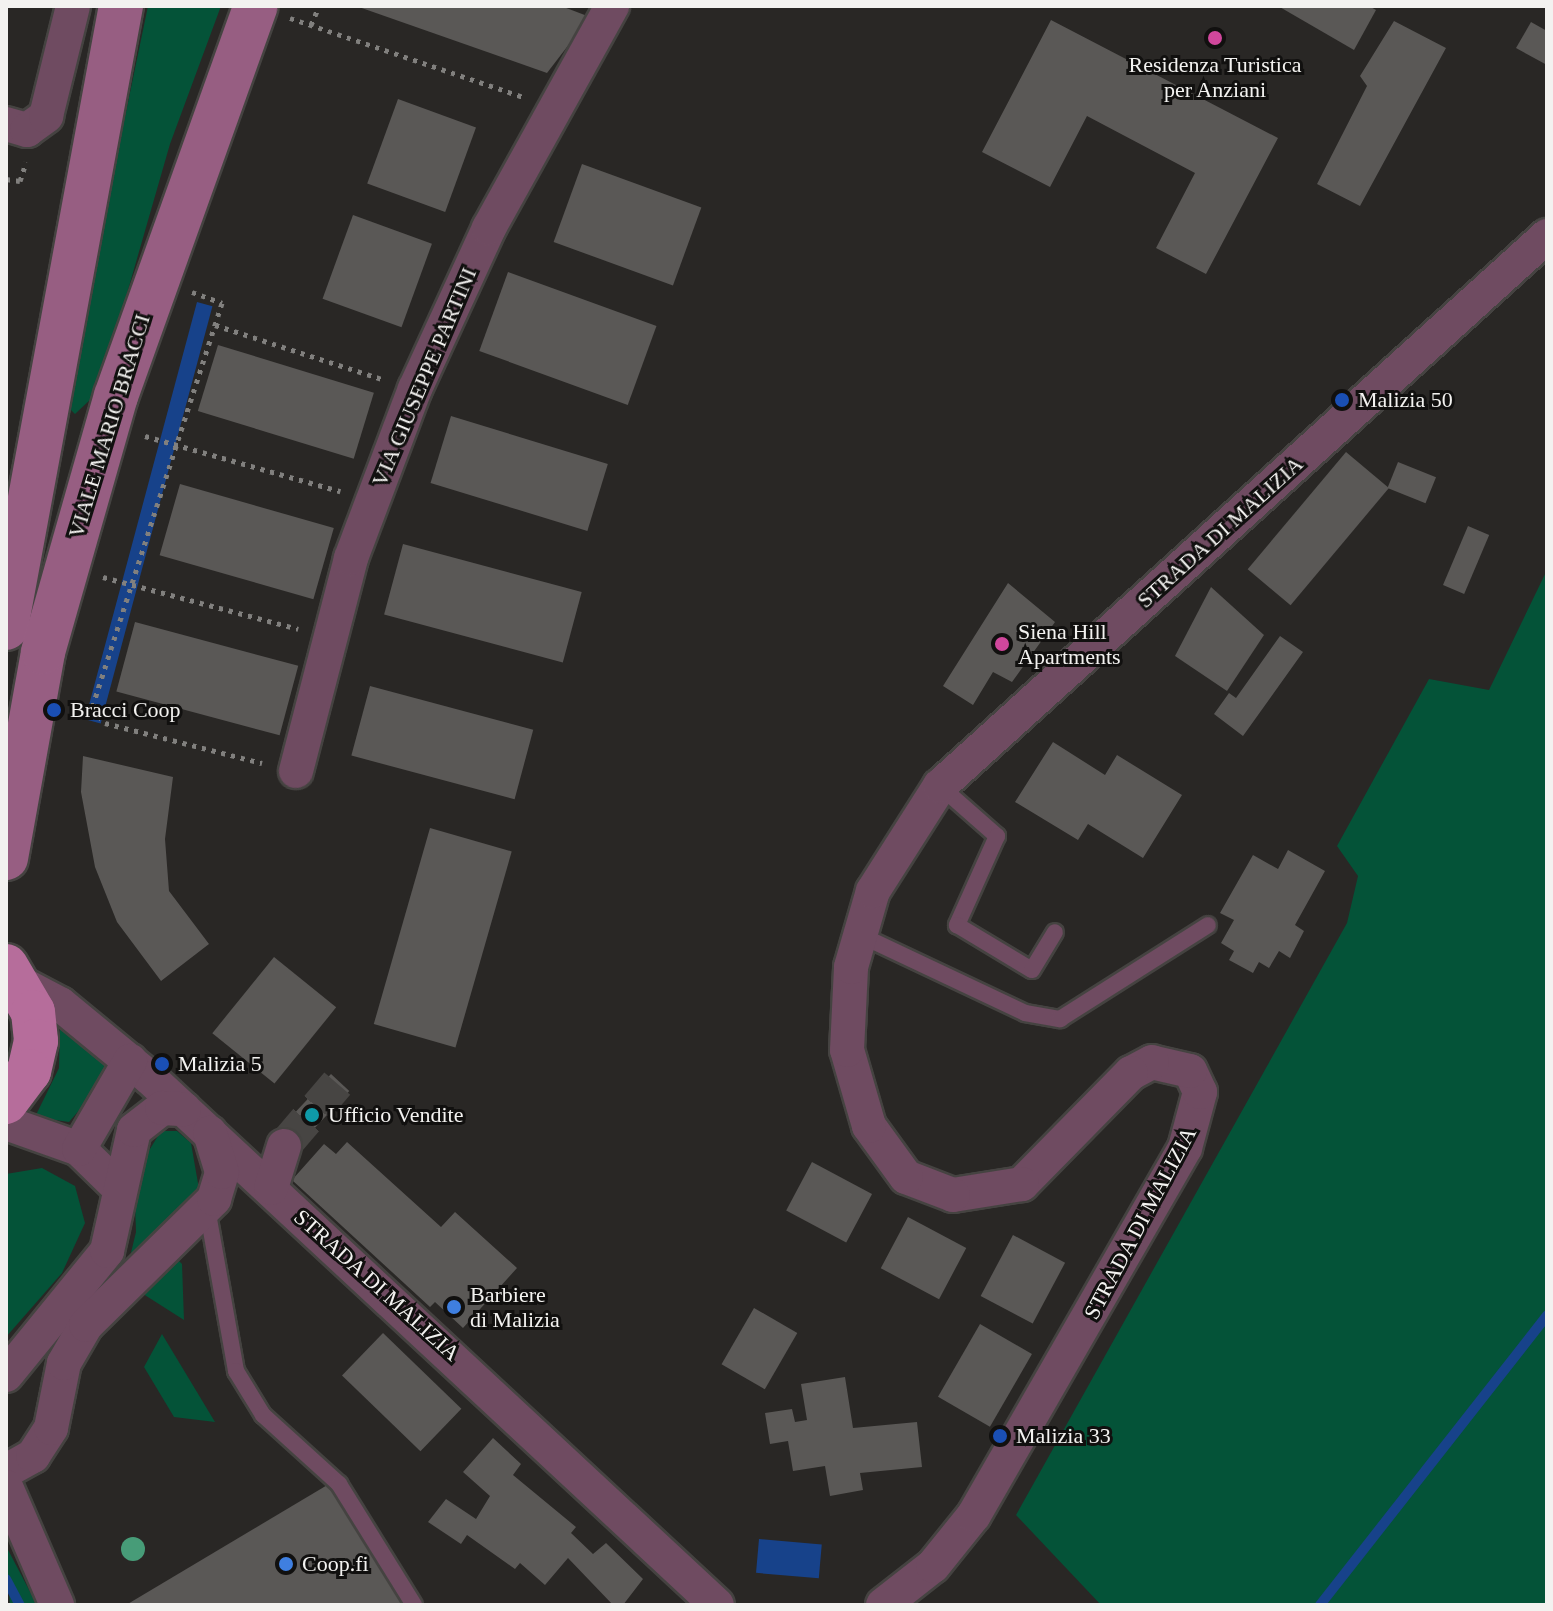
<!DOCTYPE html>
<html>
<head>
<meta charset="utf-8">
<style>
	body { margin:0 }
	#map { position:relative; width:1553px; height:1611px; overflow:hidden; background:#292725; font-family:Georgia,serif }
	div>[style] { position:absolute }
	.green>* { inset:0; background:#045338 }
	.water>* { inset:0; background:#17428a; transform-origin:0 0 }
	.stream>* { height:10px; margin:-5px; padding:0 5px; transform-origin:5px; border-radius:5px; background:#17428a }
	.building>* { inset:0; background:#5a5856; transform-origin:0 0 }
	.street-tunnel>* { height:34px; margin-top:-17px; transform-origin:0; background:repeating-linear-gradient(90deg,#474543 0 34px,transparent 0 51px) }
	.path>* { height:5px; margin-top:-2.5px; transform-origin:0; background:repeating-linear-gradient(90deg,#81807e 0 4px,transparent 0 10px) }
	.roads { filter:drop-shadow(2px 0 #454341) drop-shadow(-2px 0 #454341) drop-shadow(0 2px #454341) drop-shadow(0 -2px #454341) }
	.lane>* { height:16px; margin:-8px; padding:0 8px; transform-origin:8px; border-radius:8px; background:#6f4b61 }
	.street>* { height:34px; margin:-17px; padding:0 17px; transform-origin:17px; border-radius:17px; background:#6f4b61 }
	.secondary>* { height:44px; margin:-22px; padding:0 22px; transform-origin:22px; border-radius:22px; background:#975e82 }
	.primary>* { height:44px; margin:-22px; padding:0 22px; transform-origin:22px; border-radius:22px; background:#b66d9b }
	.trees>* { width:24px; height:24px; margin:-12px; border-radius:50%; background:#479c78 }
	.dots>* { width:22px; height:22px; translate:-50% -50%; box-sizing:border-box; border:4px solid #11100f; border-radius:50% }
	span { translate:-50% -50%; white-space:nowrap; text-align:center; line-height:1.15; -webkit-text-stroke:6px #11100f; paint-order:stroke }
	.poi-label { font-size:22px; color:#f3f2f0 }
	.left { translate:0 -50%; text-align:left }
	.street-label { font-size:22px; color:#f3f2f0 }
	.frame { position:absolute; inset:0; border:8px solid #f3f2f0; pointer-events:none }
</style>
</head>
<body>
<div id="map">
	<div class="green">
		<div style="clip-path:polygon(148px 6px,221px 6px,170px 144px,107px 363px,92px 398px,75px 414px,68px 407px,70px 381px)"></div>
		<div style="clip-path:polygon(1547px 570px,1547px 1605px,1101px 1605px,1016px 1515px,1347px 923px,1358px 876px,1337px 846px,1429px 679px,1489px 690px)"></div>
		<div style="clip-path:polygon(60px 1020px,105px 1056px,107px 1067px,106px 1079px,69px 1122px,35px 1117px,59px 1068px)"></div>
		<div style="clip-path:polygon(161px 1131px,177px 1131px,191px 1143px,199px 1189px,129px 1261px,136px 1232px,134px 1175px)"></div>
		<div style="clip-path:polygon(42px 1168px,75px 1186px,85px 1223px,62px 1273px,6px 1337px,6px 1174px)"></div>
		<div style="clip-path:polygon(178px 1260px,182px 1264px,184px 1320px,140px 1292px)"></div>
		<div style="clip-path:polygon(162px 1334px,215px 1422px,174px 1417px,144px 1367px)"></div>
		<div style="clip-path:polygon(6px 1546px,37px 1605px,10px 1605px)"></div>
	</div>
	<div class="water">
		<div style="left:197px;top:302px;width:16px;height:432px;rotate:15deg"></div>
		<div style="left:759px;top:1539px;width:63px;height:34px;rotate:5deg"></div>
	</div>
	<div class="stream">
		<div style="left:6px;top:1579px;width:30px;rotate:62deg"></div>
		<div style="left:1320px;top:1605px;width:368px;rotate:-51.9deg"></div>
	</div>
	<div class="building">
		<div style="clip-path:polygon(356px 6px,561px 6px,590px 17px,547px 73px)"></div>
		<div style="clip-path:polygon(1278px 6px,1369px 6px,1376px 10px,1354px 50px)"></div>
		<div style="clip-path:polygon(1051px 20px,1278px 138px,1206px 274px,1156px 248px,1195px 173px,1087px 116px,1050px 187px,982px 152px)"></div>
		<div style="clip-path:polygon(1394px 21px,1446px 48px,1360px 206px,1317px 184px,1367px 86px,1360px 76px)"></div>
		<div style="clip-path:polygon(1531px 22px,1547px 31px,1547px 65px,1516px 48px)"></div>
		<div style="left:398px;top:99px;width:83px;height:90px;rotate:20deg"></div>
		<div style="left:582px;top:164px;width:127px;height:83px;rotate:20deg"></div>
		<div style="left:353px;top:215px;width:84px;height:89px;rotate:20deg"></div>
		<div style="left:508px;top:272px;width:158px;height:84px;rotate:20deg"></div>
		<div style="left:218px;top:345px;width:163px;height:69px;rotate:17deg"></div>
		<div style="left:451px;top:416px;width:164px;height:70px;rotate:17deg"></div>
		<div style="left:1346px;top:452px;width:56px;height:153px;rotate:40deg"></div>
		<div style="left:1398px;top:462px;width:41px;height:28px;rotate:22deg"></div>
		<div style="left:180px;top:484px;width:160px;height:74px;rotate:16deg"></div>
		<div style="left:1468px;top:526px;width:23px;height:64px;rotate:23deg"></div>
		<div style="left:403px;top:544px;width:185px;height:73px;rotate:15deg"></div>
		<div style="clip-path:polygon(1008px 583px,1055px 622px,1012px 682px,993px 672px,973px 705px,943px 686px)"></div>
		<div style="clip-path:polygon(1211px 587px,1264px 635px,1227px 691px,1175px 656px)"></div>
		<div style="left:135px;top:622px;width:169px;height:72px;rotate:15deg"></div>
		<div style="clip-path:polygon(1280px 636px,1303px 652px,1243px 736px,1214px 714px,1229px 693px,1236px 698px)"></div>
		<div style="left:370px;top:686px;width:169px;height:72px;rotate:15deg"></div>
		<div style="clip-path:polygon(1053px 742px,1105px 775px,1117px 755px,1182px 795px,1143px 858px,1088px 824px,1078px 840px,1015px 802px)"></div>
		<div style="clip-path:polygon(83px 756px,173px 777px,165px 839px,169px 891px,209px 944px,161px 981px,117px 922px,95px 867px,81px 792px)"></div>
		<div style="left:430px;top:828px;width:85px;height:204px;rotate:16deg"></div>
		<div style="clip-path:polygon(1288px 850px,1325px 871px,1295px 925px,1304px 931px,1290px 958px,1279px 951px,1269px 968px,1259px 962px,1253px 973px,1229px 960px,1234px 951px,1221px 943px,1234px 920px,1220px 913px,1253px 855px,1278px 869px)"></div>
		<div style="left:274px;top:957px;width:80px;height:98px;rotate:39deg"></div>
		<div style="left:331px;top:1074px;width:25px;height:85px;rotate:43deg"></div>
		<div style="clip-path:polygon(347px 1142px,441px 1227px,455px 1212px,517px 1268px,463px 1328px,435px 1302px,430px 1307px,292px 1180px,324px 1144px,336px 1154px)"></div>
		<div style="left:812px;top:1162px;width:68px;height:55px;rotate:28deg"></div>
		<div style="left:908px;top:1217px;width:66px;height:58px;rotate:28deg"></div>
		<div style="left:1013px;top:1235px;width:59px;height:69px;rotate:28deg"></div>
		<div style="left:754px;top:1308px;width:50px;height:65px;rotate:30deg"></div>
		<div style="left:980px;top:1324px;width:60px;height:84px;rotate:30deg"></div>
		<div style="left:383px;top:1333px;width:109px;height:59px;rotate:44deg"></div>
		<div style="clip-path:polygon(845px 1377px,853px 1428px,917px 1422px,922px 1467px,860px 1473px,863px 1490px,830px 1496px,825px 1466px,793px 1471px,788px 1441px,770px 1444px,765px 1413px,792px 1409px,795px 1422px,807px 1420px,801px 1384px)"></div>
		<div style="clip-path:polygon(493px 1438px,521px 1464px,513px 1475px,576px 1527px,571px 1533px,593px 1554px,606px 1543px,643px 1579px,623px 1605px,613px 1605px,568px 1558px,545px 1585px,520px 1563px,515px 1569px,467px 1535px,461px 1544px,428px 1522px,446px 1499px,476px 1519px,490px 1496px,463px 1472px)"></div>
		<div style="clip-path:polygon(329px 1484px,402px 1605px,126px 1605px)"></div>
	</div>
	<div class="street-tunnel">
		<div style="left:284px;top:1146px;width:82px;rotate:-49.5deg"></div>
	</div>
	<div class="path">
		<div style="left:290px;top:18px;width:246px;rotate:18.7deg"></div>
		<div style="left:311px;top:25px;width:21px;rotate:-67deg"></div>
		<div style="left:6px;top:179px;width:14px;rotate:8deg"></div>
		<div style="left:20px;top:181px;width:20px;rotate:-72deg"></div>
		<div style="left:192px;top:292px;width:32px;rotate:20deg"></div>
		<div style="left:222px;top:303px;width:425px;rotate:107.8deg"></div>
		<div style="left:92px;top:708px;width:20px;rotate:49deg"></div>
		<div style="left:105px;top:723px;width:162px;rotate:14.3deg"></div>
		<div style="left:215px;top:325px;width:179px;rotate:17.9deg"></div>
		<div style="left:145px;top:436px;width:203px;rotate:15.8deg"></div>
		<div style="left:103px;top:577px;width:202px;rotate:14.9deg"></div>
	</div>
	<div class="roads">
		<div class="lane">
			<div style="left:940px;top:786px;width:76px;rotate:41.3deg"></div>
			<div style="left:997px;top:836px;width:98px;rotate:114.2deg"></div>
			<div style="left:957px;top:925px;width:87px;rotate:31deg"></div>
			<div style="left:1032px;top:970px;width:44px;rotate:-58.8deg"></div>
			<div style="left:858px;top:934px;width:185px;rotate:25.3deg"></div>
			<div style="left:1025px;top:1013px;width:36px;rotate:10deg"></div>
			<div style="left:1060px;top:1019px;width:175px;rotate:-32.4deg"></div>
			<div style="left:207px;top:1208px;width:166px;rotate:79.9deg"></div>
			<div style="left:236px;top:1371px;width:52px;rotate:58.5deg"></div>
			<div style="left:263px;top:1415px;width:103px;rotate:42.2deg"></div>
			<div style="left:339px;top:1484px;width:142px;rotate:58.2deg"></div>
		</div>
		<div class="street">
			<div style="left:6px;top:124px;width:22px;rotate:16deg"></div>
			<div style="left:27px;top:130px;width:24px;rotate:-36deg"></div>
			<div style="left:46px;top:116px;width:113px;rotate:-76.2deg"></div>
			<div style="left:296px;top:771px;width:220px;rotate:-75.5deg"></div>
			<div style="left:351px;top:558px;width:181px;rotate:-69.3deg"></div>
			<div style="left:415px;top:389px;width:177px;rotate:-65.3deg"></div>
			<div style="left:489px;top:228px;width:254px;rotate:-61deg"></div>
			<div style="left:22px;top:984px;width:43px;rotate:27.8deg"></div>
			<div style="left:60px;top:1004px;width:117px;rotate:39.4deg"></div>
			<div style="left:150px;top:1078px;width:774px;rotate:42.91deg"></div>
			<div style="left:6px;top:1123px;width:77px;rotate:19.6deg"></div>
			<div style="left:79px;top:1149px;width:53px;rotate:44.2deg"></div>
			<div style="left:79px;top:1149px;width:102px;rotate:-59.9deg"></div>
			<div style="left:271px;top:1188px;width:44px;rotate:-72.8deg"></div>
			<div style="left:6px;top:1375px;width:160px;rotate:-50.8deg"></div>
			<div style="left:107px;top:1251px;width:124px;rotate:-77.4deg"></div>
			<div style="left:134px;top:1130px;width:36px;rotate:-38deg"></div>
			<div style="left:162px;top:1108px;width:22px;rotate:3deg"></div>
			<div style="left:6px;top:1471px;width:31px;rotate:-29deg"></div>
			<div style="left:33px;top:1456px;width:33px;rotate:-57deg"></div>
			<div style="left:51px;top:1428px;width:66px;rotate:-78.7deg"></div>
			<div style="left:64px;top:1363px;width:44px;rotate:-59.9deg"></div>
			<div style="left:86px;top:1325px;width:180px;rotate:-44.5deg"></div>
			<div style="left:214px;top:1199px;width:28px;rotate:-73deg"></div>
			<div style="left:222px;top:1172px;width:41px;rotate:-107.1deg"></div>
			<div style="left:6px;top:1487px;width:129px;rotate:66.6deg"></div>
			<div style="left:883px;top:1605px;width:63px;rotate:-38deg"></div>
			<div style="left:933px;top:1566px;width:65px;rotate:-51.2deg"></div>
			<div style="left:974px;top:1515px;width:423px;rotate:-60.1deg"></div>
			<div style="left:1185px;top:1148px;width:58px;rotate:-75deg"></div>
			<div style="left:1200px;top:1092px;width:23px;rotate:-115deg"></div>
			<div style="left:1190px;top:1071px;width:39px;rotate:-167deg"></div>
			<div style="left:1152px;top:1062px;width:24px;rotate:152deg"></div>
			<div style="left:1131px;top:1073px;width:156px;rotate:134.5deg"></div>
			<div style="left:1022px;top:1184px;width:70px;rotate:170.9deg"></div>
			<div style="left:953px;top:1195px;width:50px;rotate:-159deg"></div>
			<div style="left:906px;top:1177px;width:63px;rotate:-126deg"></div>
			<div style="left:869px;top:1126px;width:79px;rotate:-106.1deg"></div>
			<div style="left:847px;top:1050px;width:83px;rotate:-87.2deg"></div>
			<div style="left:851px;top:967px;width:79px;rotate:-73.9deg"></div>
			<div style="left:873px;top:891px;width:125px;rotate:-57.5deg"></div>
			<div style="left:940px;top:786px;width:819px;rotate:-42.18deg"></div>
		</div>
		<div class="secondary">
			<div style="left:6px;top:628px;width:633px;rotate:-79.53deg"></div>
			<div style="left:6px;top:858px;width:209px;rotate:-79.8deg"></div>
			<div style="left:43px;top:652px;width:266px;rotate:-74.1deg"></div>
			<div style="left:116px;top:396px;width:414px;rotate:-70.3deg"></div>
		</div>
		<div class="primary">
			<div style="left:6px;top:966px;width:53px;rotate:59.6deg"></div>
			<div style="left:33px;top:1012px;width:29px;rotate:84deg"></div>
			<div style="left:36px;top:1041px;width:31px;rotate:103deg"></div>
			<div style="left:29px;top:1071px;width:39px;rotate:127deg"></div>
		</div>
	</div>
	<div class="trees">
		<div style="left:133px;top:1549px"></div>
	</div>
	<div class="dots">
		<div style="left:1215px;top:38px;background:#d1479c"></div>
		<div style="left:1342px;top:400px;background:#1a4fb4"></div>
		<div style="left:1002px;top:644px;background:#d1479c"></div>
		<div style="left:54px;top:710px;background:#1a4fb4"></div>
		<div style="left:162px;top:1064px;background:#1a4fb4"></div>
		<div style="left:312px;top:1115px;background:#0f9aa8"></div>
		<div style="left:454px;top:1307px;background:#3f7fe0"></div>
		<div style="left:1000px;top:1436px;background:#1a4fb4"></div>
		<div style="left:286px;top:1564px;background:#3f7fe0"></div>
	</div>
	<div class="poi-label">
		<span style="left:1215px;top:77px">Residenza Turistica<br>per Anziani</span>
		<span class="left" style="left:1358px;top:400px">Malizia 50</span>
		<span class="left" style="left:1018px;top:644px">Siena Hill<br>Apartments</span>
		<span class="left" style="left:70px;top:710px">Bracci Coop</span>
		<span class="left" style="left:178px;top:1064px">Malizia 5</span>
		<span class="left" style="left:328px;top:1115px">Ufficio Vendite</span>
		<span class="left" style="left:470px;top:1307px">Barbiere<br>di Malizia</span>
		<span class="left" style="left:1016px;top:1436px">Malizia 33</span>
		<span class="left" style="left:302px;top:1564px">Coop.fi</span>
	</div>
	<div class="street-label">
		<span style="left:424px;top:377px;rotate:-67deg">VIA GIUSEPPE PARTINI</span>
		<span style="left:109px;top:426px;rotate:-73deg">VIALE MARIO BRACCI</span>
		<span style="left:1220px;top:532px;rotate:-42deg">STRADA DI MALIZIA</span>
		<span style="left:1140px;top:1223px;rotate:-62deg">STRADA DI MALIZIA</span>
		<span style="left:377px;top:1285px;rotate:42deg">STRADA DI MALIZIA</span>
	</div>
	<div class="frame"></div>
</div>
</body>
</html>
